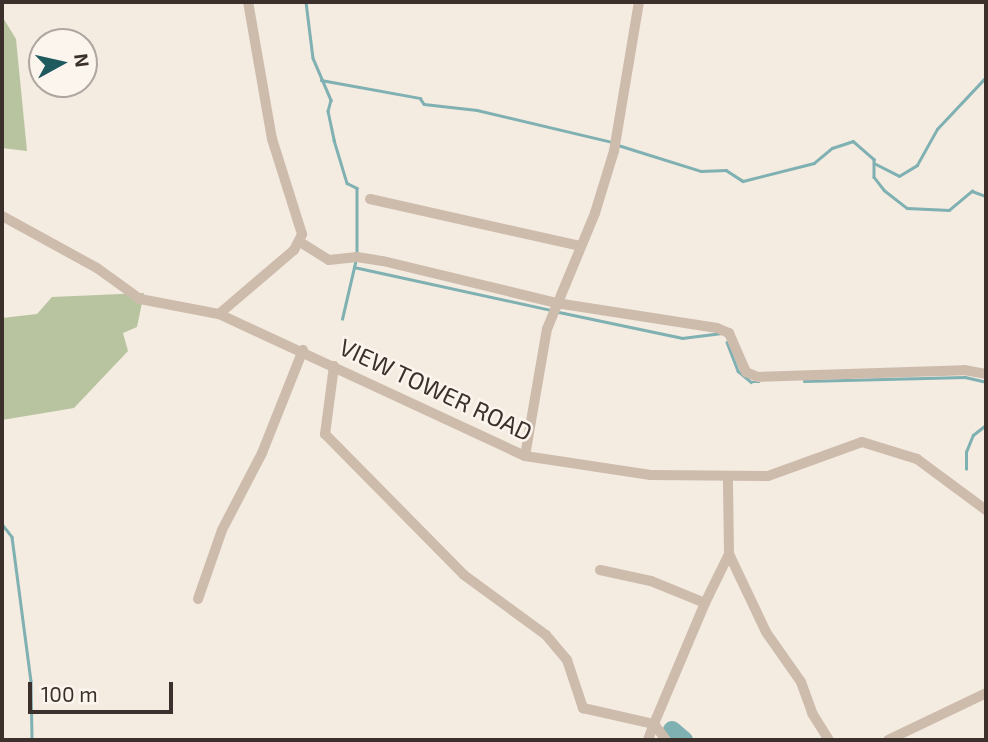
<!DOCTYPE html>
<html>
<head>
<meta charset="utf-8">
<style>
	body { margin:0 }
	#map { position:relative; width:988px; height:742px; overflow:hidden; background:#f4ebe1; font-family:"Exo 2",sans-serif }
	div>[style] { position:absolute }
	.green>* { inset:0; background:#b8c4a0 }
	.stream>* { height:2.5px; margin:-1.25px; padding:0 1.25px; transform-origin:1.25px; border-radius:1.25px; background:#7fb0b2 }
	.river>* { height:18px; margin:-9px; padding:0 9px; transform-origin:9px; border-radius:9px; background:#7fb0b2 }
	.minor>* { height:10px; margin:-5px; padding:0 5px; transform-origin:5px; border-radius:5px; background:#cdbbac }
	span { translate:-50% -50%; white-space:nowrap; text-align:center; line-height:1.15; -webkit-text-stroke:5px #fbf5ee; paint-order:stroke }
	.street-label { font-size:24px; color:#3b302b }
	.frame { position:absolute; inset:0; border:4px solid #3b302b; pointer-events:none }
	.north { position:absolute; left:28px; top:28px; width:70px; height:70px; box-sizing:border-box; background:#fbf5ee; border:2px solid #aea6a0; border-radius:50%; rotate:82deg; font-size:19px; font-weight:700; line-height:28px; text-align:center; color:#3b302b }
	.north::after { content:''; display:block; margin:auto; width:24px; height:32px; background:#1f5a5e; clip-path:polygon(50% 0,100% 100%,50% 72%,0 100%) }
	.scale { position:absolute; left:28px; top:682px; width:145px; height:32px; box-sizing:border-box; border:4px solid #3b302b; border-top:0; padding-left:9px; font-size:21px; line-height:24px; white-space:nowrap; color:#3b302b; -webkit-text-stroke:5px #fbf5ee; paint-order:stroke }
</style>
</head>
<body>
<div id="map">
	<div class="green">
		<div style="clip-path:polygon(2px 16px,16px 39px,27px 151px,2px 148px)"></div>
		<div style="clip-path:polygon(144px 293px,137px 327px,123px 333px,128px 351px,74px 408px,2px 420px,2px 318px,37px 314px,52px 297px)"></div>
	</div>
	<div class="stream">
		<div style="left:306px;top:2px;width:56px;rotate:82.9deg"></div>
		<div style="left:313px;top:58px;width:46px;rotate:66.8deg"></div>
		<div style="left:331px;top:100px;width:11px;rotate:105deg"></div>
		<div style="left:328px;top:111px;width:30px;rotate:78deg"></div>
		<div style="left:334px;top:140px;width:45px;rotate:73.2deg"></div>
		<div style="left:347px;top:183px;width:11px;rotate:27deg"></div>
		<div style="left:357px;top:188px;width:65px;rotate:90deg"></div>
		<div style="left:321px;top:80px;width:101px;rotate:10.3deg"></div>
		<div style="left:420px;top:98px;width:7px;rotate:56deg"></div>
		<div style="left:424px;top:104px;width:53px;rotate:6.5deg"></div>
		<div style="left:477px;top:110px;width:139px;rotate:13.3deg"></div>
		<div style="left:618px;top:145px;width:87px;rotate:17.4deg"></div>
		<div style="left:701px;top:171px;width:25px;rotate:-2deg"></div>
		<div style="left:726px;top:170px;width:20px;rotate:33deg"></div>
		<div style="left:743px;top:181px;width:73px;rotate:-14.2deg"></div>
		<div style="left:814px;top:163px;width:23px;rotate:-40deg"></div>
		<div style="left:832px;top:148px;width:22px;rotate:-18deg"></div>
		<div style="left:853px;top:141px;width:28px;rotate:41deg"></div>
		<div style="left:874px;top:159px;width:18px;rotate:90deg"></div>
		<div style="left:874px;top:177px;width:16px;rotate:52deg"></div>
		<div style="left:884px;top:190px;width:29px;rotate:38deg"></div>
		<div style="left:907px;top:208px;width:42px;rotate:2.7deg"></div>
		<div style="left:949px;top:210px;width:30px;rotate:-40deg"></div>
		<div style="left:972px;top:191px;width:15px;rotate:20deg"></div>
		<div style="left:874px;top:163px;width:28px;rotate:27deg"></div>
		<div style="left:899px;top:176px;width:21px;rotate:-31deg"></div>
		<div style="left:917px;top:165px;width:41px;rotate:-60.9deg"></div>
		<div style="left:937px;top:129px;width:71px;rotate:-46.7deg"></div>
		<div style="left:354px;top:267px;width:203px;rotate:12.3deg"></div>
		<div style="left:559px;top:312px;width:126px;rotate:11.9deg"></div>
		<div style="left:682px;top:338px;width:38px;rotate:-7deg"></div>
		<div style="left:342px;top:319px;width:62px;rotate:-76.9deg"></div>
		<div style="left:727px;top:342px;width:31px;rotate:69deg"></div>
		<div style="left:738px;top:371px;width:17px;rotate:40deg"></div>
		<div style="left:751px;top:382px;width:8px"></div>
		<div style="left:804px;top:381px;width:161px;rotate:-1.4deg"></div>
		<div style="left:965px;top:377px;width:22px;rotate:13deg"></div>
		<div style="left:966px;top:469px;width:17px;rotate:-90deg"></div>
		<div style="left:966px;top:452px;width:18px;rotate:-68deg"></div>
		<div style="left:973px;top:435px;width:16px;rotate:-38deg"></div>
		<div style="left:2px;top:524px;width:16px;rotate:52deg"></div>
		<div style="left:12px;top:537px;width:145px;rotate:82.5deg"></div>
		<div style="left:31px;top:681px;width:59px;rotate:89deg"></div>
	</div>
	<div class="river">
		<div style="left:672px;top:730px;width:16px;rotate:40deg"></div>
	</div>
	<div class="minor">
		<div style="left:370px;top:199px;width:215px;rotate:12.6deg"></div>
		<div style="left:2px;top:216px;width:108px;rotate:28.7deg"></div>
		<div style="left:97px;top:268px;width:53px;rotate:35.8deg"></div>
		<div style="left:140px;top:299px;width:80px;rotate:10.8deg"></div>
		<div style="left:219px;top:314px;width:337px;rotate:24.9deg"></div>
		<div style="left:525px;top:456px;width:127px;rotate:8.6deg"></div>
		<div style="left:651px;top:475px;width:117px;rotate:0.5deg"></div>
		<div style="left:768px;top:476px;width:100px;rotate:-19.9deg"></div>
		<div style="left:862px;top:442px;width:58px;rotate:17.2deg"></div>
		<div style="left:917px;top:459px;width:86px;rotate:36.5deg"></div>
		<div style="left:300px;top:242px;width:34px;rotate:32deg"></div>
		<div style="left:329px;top:260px;width:28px;rotate:-6deg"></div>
		<div style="left:357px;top:257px;width:26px;rotate:9deg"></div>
		<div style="left:383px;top:261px;width:178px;rotate:13.6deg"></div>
		<div style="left:556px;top:303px;width:163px;rotate:8.8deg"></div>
		<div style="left:717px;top:328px;width:13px;rotate:23deg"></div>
		<div style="left:729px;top:333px;width:43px;rotate:66.4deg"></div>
		<div style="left:746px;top:372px;width:13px;rotate:23deg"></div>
		<div style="left:758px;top:377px;width:206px;rotate:-1.9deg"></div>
		<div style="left:964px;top:370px;width:22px;rotate:10deg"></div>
		<div style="left:219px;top:314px;width:99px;rotate:-40.5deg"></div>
		<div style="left:294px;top:250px;width:18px;rotate:-63deg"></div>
		<div style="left:302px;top:234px;width:100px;rotate:-107.5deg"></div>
		<div style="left:272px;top:139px;width:139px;rotate:-99.9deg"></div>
		<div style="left:334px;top:366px;width:69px;rotate:97.5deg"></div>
		<div style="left:325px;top:434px;width:198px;rotate:45.4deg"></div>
		<div style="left:464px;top:575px;width:102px;rotate:36.2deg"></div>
		<div style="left:546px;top:635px;width:33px;rotate:50deg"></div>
		<div style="left:567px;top:660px;width:51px;rotate:71.6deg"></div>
		<div style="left:583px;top:708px;width:73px;rotate:12.7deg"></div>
		<div style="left:654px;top:724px;width:17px;rotate:111deg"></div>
		<div style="left:525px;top:456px;width:129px;rotate:-80.2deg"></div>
		<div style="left:547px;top:329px;width:126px;rotate:-67.5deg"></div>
		<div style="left:595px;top:213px;width:65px;rotate:-73deg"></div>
		<div style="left:614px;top:151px;width:151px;rotate:-80.5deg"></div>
		<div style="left:729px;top:554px;width:86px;rotate:64.6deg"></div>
		<div style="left:766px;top:632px;width:61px;rotate:55deg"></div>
		<div style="left:801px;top:682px;width:33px;rotate:70deg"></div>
		<div style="left:812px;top:713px;width:32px;rotate:58deg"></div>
		<div style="left:600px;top:570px;width:52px;rotate:12.2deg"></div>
		<div style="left:651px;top:581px;width:58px;rotate:22.2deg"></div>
		<div style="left:705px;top:603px;width:131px;rotate:112.9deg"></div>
		<div style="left:654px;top:724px;width:20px;rotate:53deg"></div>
		<div style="left:198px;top:599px;width:73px;rotate:-70.8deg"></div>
		<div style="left:222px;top:530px;width:87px;rotate:-62.5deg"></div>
		<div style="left:262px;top:453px;width:111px;rotate:-68.3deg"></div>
		<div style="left:705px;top:603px;width:55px;rotate:-63.9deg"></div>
		<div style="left:729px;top:554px;width:76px;rotate:-90.8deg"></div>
		<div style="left:888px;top:740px;width:109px;rotate:-25.6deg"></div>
	</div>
	<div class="street-label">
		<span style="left:436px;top:389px;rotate:25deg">VIEW TOWER ROAD</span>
	</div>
	<div class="frame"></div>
	<div class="north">N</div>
	<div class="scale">100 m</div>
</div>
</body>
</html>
